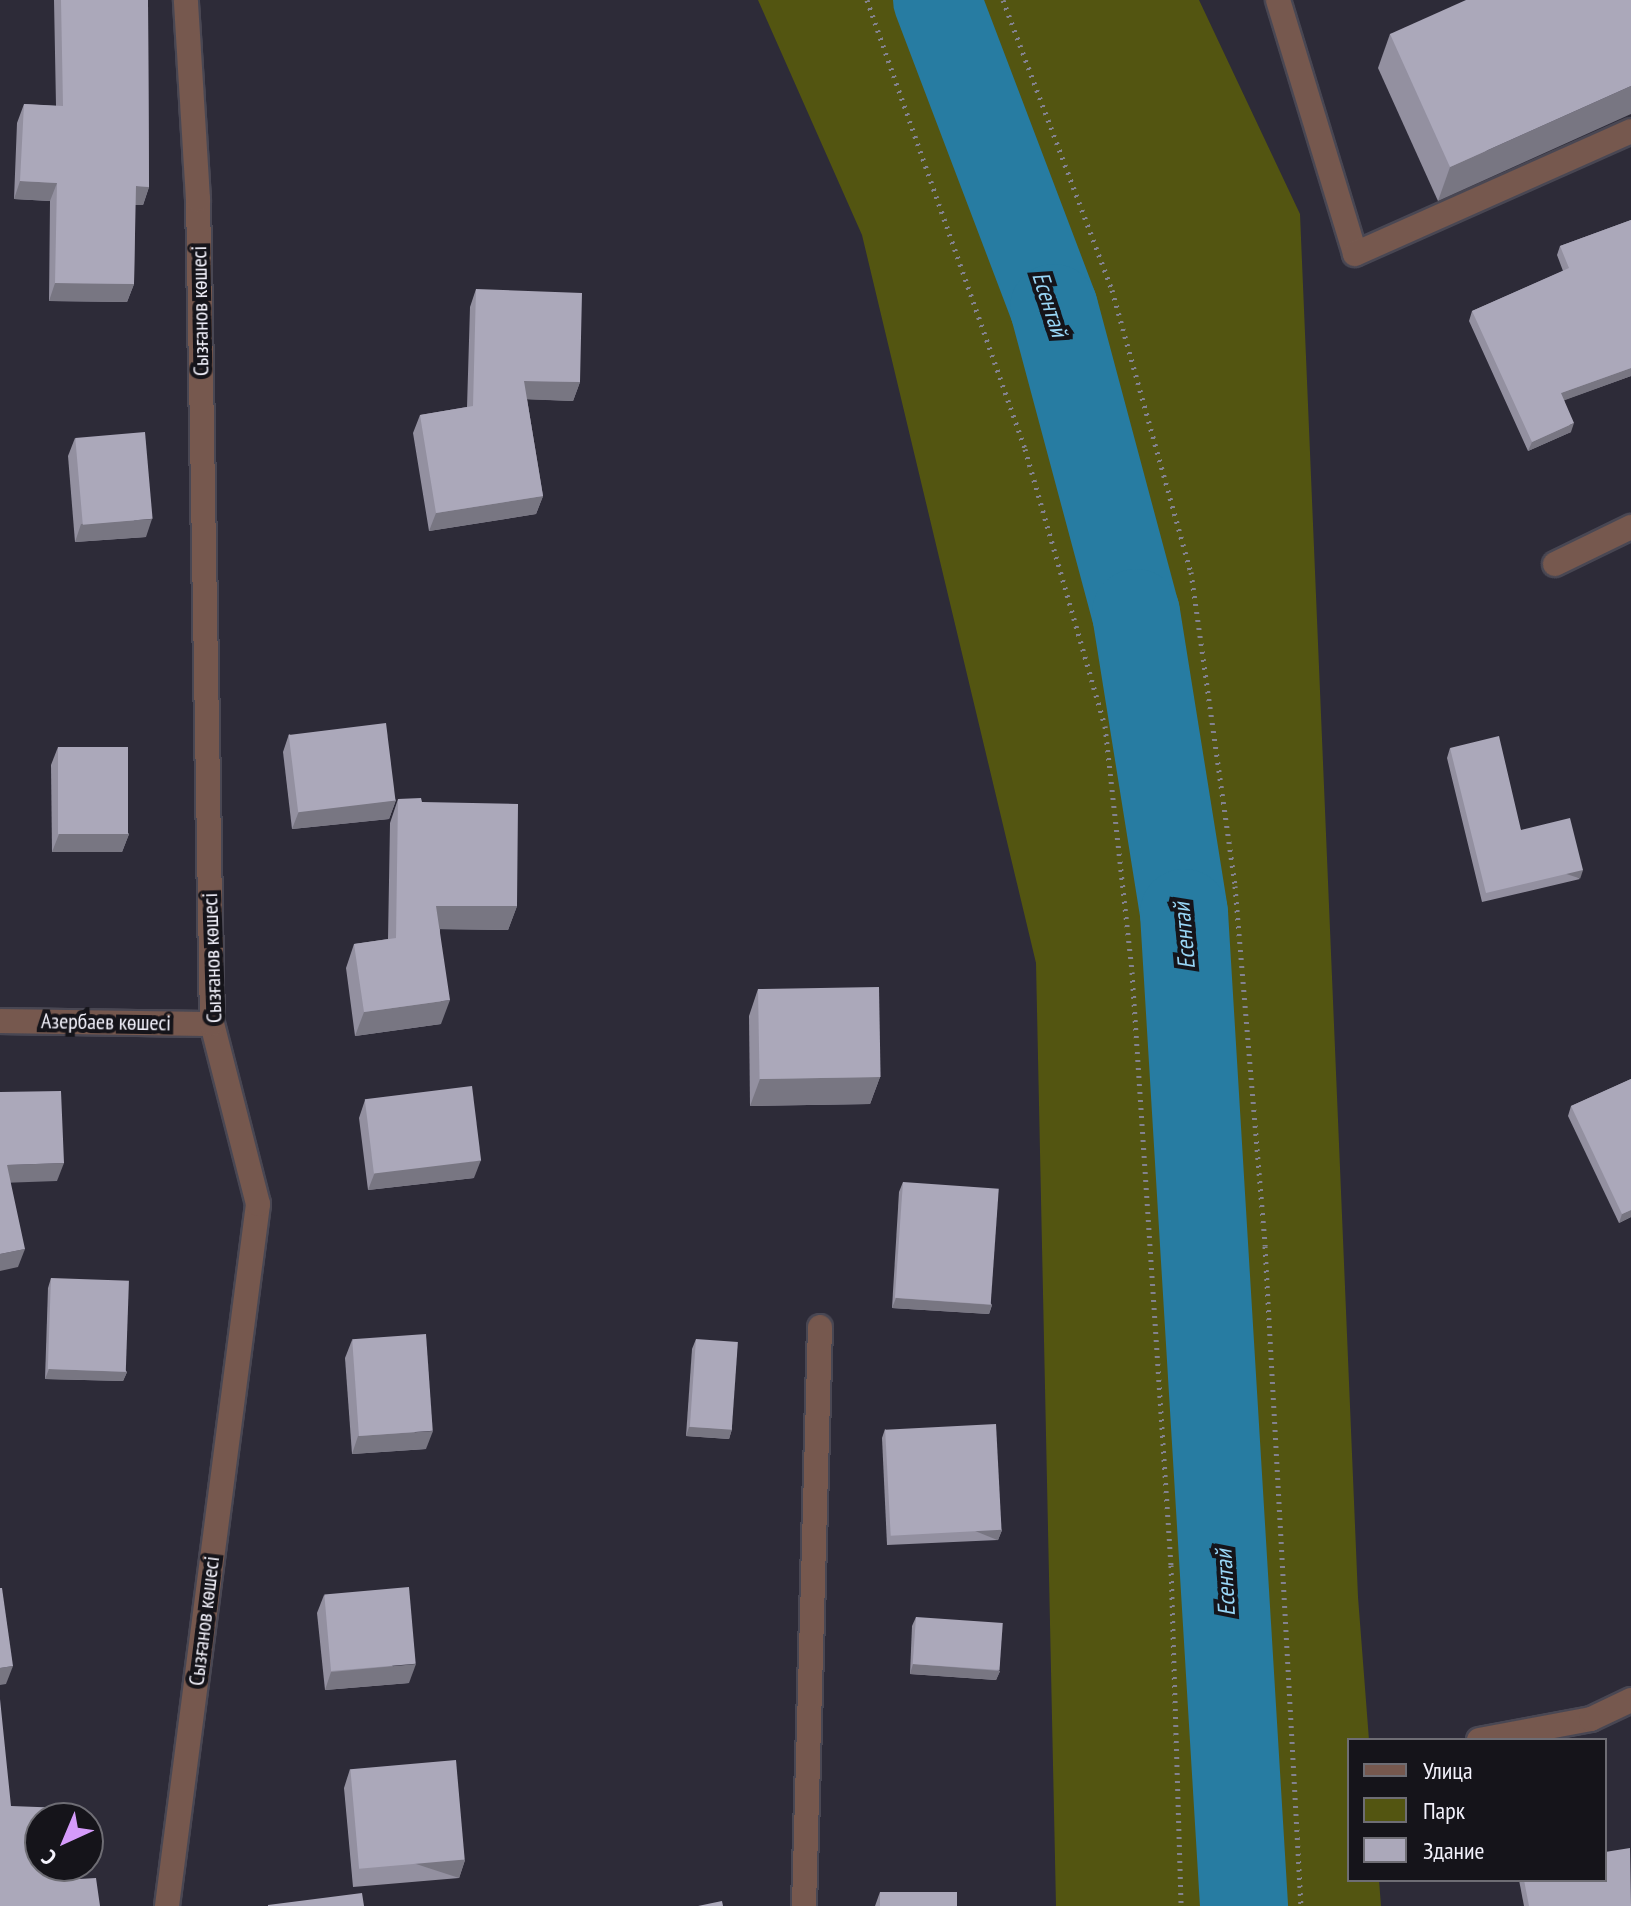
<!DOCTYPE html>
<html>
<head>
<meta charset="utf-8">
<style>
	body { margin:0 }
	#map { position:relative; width:1631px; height:1906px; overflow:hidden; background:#2d2b38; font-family:"PT Sans Narrow",sans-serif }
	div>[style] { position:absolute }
	.green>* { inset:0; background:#535511 }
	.river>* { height:88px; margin:-44px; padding:0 44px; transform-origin:44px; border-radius:44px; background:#277ca2 }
	.path>* { height:5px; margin-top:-2.5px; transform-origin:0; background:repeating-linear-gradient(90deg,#84838e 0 2px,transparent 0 8px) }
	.roads { filter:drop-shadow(2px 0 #494753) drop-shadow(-2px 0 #494753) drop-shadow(0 2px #494753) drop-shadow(0 -2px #494753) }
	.service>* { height:24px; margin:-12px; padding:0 12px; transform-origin:12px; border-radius:12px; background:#76584e }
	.minor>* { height:24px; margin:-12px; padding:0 12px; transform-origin:12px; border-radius:12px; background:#76584e }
	.wall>* { inset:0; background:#9390a0 }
	.shaded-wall>* { inset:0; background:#787682; transform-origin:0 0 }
	.building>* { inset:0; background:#aba8ba; transform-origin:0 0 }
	span { translate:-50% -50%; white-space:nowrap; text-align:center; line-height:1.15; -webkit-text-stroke:8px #15141a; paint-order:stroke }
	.street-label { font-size:22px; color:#f3f2fc }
	.water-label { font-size:24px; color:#99d6f6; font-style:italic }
	.legend { position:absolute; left:1347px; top:1738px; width:260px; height:144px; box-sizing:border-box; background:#15141a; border:2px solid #6e6d74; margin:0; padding:10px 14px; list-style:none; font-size:24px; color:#f3f2fc }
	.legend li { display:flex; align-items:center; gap:16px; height:40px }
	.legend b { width:40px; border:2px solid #6e6d74 }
	.north { position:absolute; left:24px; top:1802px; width:80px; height:80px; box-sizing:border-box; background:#15141a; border:2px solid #6e6d74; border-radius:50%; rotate:224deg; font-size:22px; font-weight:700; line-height:32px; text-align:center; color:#f3f2fc }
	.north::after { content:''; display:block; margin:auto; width:28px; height:36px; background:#d59bfb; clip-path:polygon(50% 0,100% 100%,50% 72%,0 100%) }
</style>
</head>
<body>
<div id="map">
	<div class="green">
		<div style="clip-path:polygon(758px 0,1199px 0,1300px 214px,1358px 1597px,1369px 1740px,1349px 1740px,1349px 1880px,1379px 1880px,1381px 1906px,1056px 1906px,1036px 963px,862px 235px)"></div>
	</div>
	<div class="river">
		<div style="left:937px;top:0;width:329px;rotate:69.2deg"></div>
		<div style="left:1054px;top:308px;width:316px;rotate:75deg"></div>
		<div style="left:1136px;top:613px;width:304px;rotate:80.9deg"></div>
		<div style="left:1184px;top:913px;width:995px;rotate:86.54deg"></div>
	</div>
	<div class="path">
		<div style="left:867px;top:0;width:476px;rotate:70.6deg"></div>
		<div style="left:1025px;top:449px;width:288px;rotate:73.9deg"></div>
		<div style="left:1105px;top:726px;width:247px;rotate:83.7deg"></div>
		<div style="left:1132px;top:972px;width:594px;rotate:86.24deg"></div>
		<div style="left:1171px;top:1565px;width:341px;rotate:88.3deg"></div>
		<div style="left:1003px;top:0;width:310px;rotate:69.4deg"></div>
		<div style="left:1112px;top:290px;width:293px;rotate:74.4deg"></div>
		<div style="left:1191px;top:572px;width:317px;rotate:82deg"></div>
		<div style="left:1235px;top:886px;width:361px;rotate:85.2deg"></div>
		<div style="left:1265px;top:1246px;width:661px;rotate:86.88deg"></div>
	</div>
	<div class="roads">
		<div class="service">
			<div style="left:1278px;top:0;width:265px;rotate:73.1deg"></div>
			<div style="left:804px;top:1906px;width:579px;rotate:-88.42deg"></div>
		</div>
		<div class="minor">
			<div style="left:1355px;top:254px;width:302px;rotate:-24deg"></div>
			<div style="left:1555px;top:564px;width:85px;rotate:-26deg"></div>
			<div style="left:0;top:1021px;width:212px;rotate:0.8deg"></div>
			<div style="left:1479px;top:1740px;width:114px;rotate:-10.6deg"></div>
			<div style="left:1591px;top:1719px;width:44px;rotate:-25.4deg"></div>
			<div style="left:167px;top:1906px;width:708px;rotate:-82.61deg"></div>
			<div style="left:258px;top:1204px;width:186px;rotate:-104.3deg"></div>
			<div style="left:212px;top:1024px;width:825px;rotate:-90.97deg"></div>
			<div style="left:198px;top:199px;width:199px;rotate:-93.5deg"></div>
		</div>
	</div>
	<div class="wall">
		<div style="clip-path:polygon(54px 0,148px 0,149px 187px,143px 205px,135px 205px,134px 284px,127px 302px,49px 301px,50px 201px,14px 199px,17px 123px,24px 104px,56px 106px)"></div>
		<div style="clip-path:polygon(1631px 0,1438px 201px,1378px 68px,1390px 34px)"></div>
		<div style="clip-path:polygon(1631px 220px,1631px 376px,1564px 400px,1571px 432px,1528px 451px,1469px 321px,1472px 311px,1563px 271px,1557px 255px,1560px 246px)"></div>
		<div style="clip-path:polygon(476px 289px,580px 382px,573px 401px,527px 399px,543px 496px,536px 514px,429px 531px,413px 433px,420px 415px,467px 407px,470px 307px)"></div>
		<div style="clip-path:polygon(75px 438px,146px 537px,75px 542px,68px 456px)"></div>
		<div style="clip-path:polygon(289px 734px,396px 800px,389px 819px,292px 829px,283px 752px)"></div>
		<div style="clip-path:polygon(58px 747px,129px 834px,122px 852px,52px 852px,51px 765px)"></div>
		<div style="clip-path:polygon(1450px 748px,1521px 830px,1580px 879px,1482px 902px,1447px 758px)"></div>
		<div style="clip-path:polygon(398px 799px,422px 802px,517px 906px,508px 930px,440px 929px,441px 1024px,355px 1036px,346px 968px,354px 944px,388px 939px,390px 823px)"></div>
		<div style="clip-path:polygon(758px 989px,880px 1077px,870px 1104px,750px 1106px,749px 1016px)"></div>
		<div style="clip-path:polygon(1631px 1079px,1631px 1217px,1619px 1223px,1568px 1116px,1571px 1106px)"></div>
		<div style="clip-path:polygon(365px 1100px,474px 1178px,368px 1190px,359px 1118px)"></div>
		<div style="clip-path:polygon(903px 1182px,992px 1305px,989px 1314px,892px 1308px,899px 1192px)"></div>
		<div style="clip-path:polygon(51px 1278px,127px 1372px,123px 1381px,45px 1379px,48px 1288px)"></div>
		<div style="clip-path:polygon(696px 1339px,732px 1429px,729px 1439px,686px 1436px,692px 1349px)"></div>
		<div style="clip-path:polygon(352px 1340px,426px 1449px,352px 1454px,345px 1358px)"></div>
		<div style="clip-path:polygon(885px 1429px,1002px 1530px,998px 1540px,887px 1545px,882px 1438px)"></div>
		<div style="clip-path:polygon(324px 1595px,409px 1683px,325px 1690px,317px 1613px)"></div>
		<div style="clip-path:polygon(916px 1617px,1000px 1671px,996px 1680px,910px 1674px,912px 1626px)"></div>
		<div style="clip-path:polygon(350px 1769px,465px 1860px,459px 1878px,353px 1887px,344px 1788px)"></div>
		<div style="clip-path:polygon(1519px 1880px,1605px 1880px,1631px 1906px,1524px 1906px)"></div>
		<div style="clip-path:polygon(880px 1892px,957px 1906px,875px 1906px)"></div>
	</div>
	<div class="shaded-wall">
		<div style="clip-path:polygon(1631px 86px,1631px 114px,1438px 201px,1450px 167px)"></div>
		<div style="clip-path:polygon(20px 181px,57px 183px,50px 201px,14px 199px)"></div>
		<div style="clip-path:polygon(136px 186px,149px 187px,143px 205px,129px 205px)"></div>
		<div style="clip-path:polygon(55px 283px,134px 284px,127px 302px,49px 301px)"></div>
		<div style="clip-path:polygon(1631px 368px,1631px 376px,1557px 403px,1561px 393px)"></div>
		<div style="clip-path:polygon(524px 381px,580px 382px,573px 401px,518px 399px)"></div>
		<div style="clip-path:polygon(1574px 423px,1571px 432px,1528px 451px,1532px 442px)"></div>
		<div style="clip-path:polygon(543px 496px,536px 514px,429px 531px,436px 513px)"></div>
		<div style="clip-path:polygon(152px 519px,146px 537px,75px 542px,81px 524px)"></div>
		<div style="clip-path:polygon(396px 800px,389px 819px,292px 829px,299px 811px)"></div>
		<div style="clip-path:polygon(59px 834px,129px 834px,122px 852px,52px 852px)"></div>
		<div style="left:1583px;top:870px;width:9px;height:100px;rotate:108deg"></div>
		<div style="clip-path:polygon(436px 906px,517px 906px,508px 930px,428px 929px)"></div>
		<div style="clip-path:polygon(450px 1000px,441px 1024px,355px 1036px,364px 1012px)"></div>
		<div style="clip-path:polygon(880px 1077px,870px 1104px,750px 1106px,760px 1079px)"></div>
		<div style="clip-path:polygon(481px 1160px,474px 1178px,368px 1190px,375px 1172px)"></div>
		<div style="clip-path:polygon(64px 1163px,57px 1181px,1px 1183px,7px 1165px)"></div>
		<div style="clip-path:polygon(1631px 1210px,1631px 1217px,1619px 1223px,1622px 1214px)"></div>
		<div style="clip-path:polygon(25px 1249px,18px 1267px,0 1271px,0 1254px)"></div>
		<div style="clip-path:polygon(896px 1298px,992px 1305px,989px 1314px,892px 1308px)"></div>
		<div style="clip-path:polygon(49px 1369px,127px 1372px,123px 1381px,45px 1379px)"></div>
		<div style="clip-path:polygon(689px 1427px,732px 1429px,729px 1439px,686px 1436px)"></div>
		<div style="clip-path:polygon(433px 1431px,426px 1449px,352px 1454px,358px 1436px)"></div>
		<div style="left:1002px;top:1530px;width:11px;height:112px;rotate:112deg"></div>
		<div style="clip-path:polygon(416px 1664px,409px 1683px,325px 1690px,331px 1672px)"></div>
		<div style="clip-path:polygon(913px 1664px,1000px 1671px,996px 1680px,910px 1674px)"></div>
		<div style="clip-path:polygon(13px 1666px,6px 1684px,0 1685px,0 1668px)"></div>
		<div style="left:465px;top:1860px;width:19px;height:106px;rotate:108deg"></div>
	</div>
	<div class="building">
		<div style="clip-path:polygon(61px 0,148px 0,149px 187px,136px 186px,134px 284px,55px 283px,57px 183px,20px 181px,24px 104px,63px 106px)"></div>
		<div style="clip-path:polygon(1466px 0,1631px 0,1631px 86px,1450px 167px,1390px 34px)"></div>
		<div style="clip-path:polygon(1631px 220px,1631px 368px,1561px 393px,1574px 423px,1532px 442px,1472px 311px,1569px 268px,1560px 246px)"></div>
		<div style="clip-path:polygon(476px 289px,582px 293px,580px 382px,524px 381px,543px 496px,436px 513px,420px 415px,473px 406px)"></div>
		<div style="left:145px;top:432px;width:87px;height:70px;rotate:85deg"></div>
		<div style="left:386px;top:723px;width:78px;height:98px;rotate:83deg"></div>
		<div style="clip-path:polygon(1499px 736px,1521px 830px,1570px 818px,1583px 870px,1486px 893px,1450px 748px)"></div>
		<div style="left:58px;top:747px;width:70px;height:87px"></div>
		<div style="clip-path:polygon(421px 798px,422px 802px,518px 804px,517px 906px,436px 906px,450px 1000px,364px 1012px,354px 944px,396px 938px,398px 799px)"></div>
		<div style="left:879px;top:987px;width:90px;height:121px;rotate:89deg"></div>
		<div style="clip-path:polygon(1631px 1079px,1631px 1210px,1622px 1214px,1571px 1106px)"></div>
		<div style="left:472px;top:1086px;width:75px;height:108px;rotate:83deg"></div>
		<div style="clip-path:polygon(61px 1091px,64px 1163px,7px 1165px,25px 1249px,0 1254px,0 1092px)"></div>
		<div style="left:903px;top:1182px;width:96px;height:116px;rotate:4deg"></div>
		<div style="left:51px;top:1278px;width:78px;height:91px;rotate:2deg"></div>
		<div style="left:426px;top:1334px;width:97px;height:74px;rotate:86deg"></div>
		<div style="left:696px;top:1339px;width:42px;height:88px;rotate:4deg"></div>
		<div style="left:996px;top:1424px;width:106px;height:111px;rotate:87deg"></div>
		<div style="left:409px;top:1587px;width:77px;height:85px;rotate:85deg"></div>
		<div style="clip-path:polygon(0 1588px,2px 1588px,13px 1666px,0 1668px)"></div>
		<div style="left:916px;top:1617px;width:87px;height:47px;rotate:4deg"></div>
		<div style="clip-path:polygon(0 1699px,11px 1806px,64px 1808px,64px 1818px,40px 1818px,40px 1866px,62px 1866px,62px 1880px,96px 1878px,100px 1906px,0 1906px)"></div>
		<div style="left:456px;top:1760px;width:100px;height:106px;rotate:85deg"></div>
		<div style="clip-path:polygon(1630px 1848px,1631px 1906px,1529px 1906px,1524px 1880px,1605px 1880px,1605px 1852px)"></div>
		<div style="left:880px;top:1892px;width:77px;height:14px"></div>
		<div style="clip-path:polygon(362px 1893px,364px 1906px,268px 1906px,268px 1905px)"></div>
		<div style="clip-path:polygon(722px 1901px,723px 1906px,698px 1906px)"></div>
	</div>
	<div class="street-label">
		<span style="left:200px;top:311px;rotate:-91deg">Сызғанов көшесі</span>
		<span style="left:212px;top:958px;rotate:-92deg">Сызғанов көшесі</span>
		<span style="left:106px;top:1022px;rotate:1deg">Азербаев көшесі</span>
		<span style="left:204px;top:1621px;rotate:-83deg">Сызғанов көшесі</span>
	</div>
	<div class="water-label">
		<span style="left:1050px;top:304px;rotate:72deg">Есентай</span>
		<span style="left:1184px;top:936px;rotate:-95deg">Есентай</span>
		<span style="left:1225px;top:1583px;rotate:-93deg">Есентай</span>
	</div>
	<ul class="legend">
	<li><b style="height:10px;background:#76584e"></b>Улица</li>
	<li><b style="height:22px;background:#535511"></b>Парк</li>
	<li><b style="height:22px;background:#aba8ba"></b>Здание</li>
	</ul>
	<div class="north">С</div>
</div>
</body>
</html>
